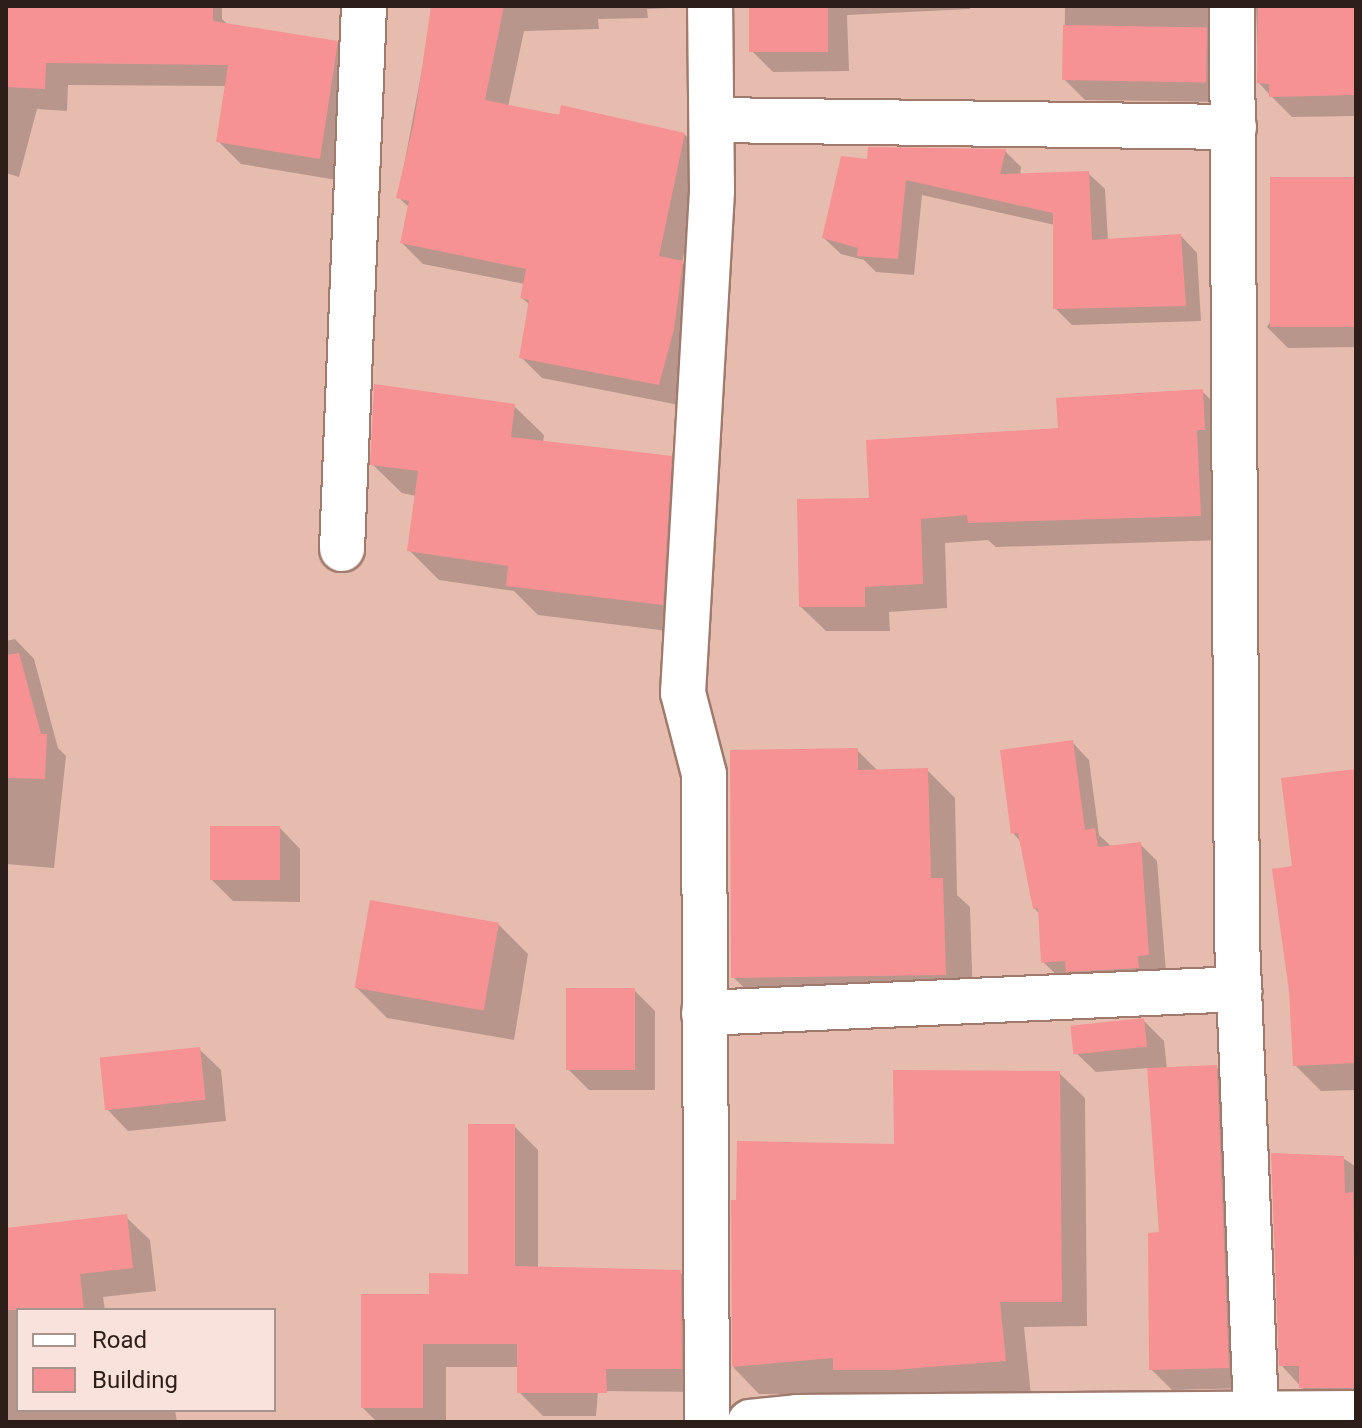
<!DOCTYPE html>
<html>
<head>
<meta charset="utf-8">
<style>
	body { margin:0 }
	#map { position:relative; width:1362px; height:1428px; overflow:hidden; background:#e6bcaf; font-family:Roboto,sans-serif }
	div>[style] { position:absolute }
	.shadow>* { inset:0; background:#0003 }
	.building>* { inset:0; background:#f69294; transform-origin:0 0 }
	.roads { filter:drop-shadow(2px 0 #a07a6d) drop-shadow(-2px 0 #a07a6d) drop-shadow(0 2px #a07a6d) drop-shadow(0 -2px #a07a6d) }
	.minor>* { height:44px; margin:-22px; padding:0 22px; transform-origin:22px; border-radius:22px; background:#fff }
	span { translate:-50% -50%; white-space:nowrap; text-align:center; line-height:1.15; -webkit-text-stroke:6px #f8e2db; paint-order:stroke }
	.frame { position:absolute; inset:0; border:8px solid #2d1e19; pointer-events:none }
	.legend { position:absolute; left:16px; top:1308px; width:260px; height:104px; box-sizing:border-box; background:#f8e2db; border:2px solid #a7948d; margin:0; padding:10px 14px; list-style:none; font-size:24px; color:#2d1e19 }
	.legend li { display:flex; align-items:center; gap:16px; height:40px }
	.legend b { width:40px; border:2px solid #a7948d }
</style>
</head>
<body>
<div id="map">
	<div class="shadow">
		<div style="clip-path:polygon(6px 6px,222px 6px,222px 19px,228px 25px,337px 43px,359px 65px,343px 181px,241px 164px,218px 141px,227px 86px,68px 85px,67px 111px,37px 109px,19px 177px,6px 173px)"></div>
		<div style="clip-path:polygon(434px 6px,721px 6px,647px 9px,648px 18px,598px 19px,599px 29px,524px 31px,508px 107px,684px 134px,705px 155px,682px 263px,703px 283px,679px 405px,542px 378px,521px 357px,530px 305px,522px 298px,525px 284px,423px 264px,402px 243px,410px 208px,398px 197px)"></div>
		<div style="clip-path:polygon(751px 6px,970px 6px,970px 9px,847px 15px,849px 71px,773px 72px,752px 51px)"></div>
		<div style="clip-path:polygon(1065px 6px,1239px 6px,1227px 102px,1085px 100px,1064px 79px)"></div>
		<div style="clip-path:polygon(1256px 6px,1356px 6px,1356px 116px,1292px 117px,1271px 96px,1259px 83px)"></div>
		<div style="clip-path:polygon(1005px 151px,1021px 167px,1020px 176px,1088px 173px,1105px 189px,1108px 241px,1181px 236px,1197px 253px,1201px 321px,1072px 325px,1055px 308px,1055px 225px,922px 195px,914px 275px,876px 272px,864px 260px,841px 254px,824px 238px,869px 161px)"></div>
		<div style="clip-path:polygon(1356px 179px,1356px 347px,1288px 348px,1267px 327px)"></div>
		<div style="clip-path:polygon(1202px 391px,1227px 416px,1225px 540px,996px 547px,988px 540px,945px 543px,947px 608px,889px 612px,890px 631px,826px 631px,800px 606px,872px 500px,1060px 430px)"></div>
		<div style="clip-path:polygon(514px 406px,544px 435px,543px 443px,671px 458px,700px 488px,692px 634px,538px 615px,514px 591px,439px 580px,409px 550px,416px 496px,402px 493px,372px 464px)"></div>
		<div style="clip-path:polygon(15px 639px,34px 659px,58px 748px,66px 756px,54px 868px,6px 864px,6px 641px)"></div>
		<div style="clip-path:polygon(1072px 742px,1089px 760px,1099px 835px,1112px 847px,1140px 844px,1157px 861px,1166px 972px,1061px 979px,1043px 962px,1041px 915px,1034px 908px,1021px 842px,1013px 833px)"></div>
		<div style="clip-path:polygon(857px 750px,879px 772px,927px 770px,955px 798px,957px 895px,970px 907px,973px 1001px,761px 1004px,733px 977px)"></div>
		<div style="clip-path:polygon(1356px 771px,1356px 1090px,1321px 1091px,1295px 1065px,1295px 868px)"></div>
		<div style="clip-path:polygon(280px 828px,300px 849px,300px 902px,233px 901px,212px 880px)"></div>
		<div style="clip-path:polygon(498px 924px,528px 954px,514px 1040px,387px 1018px,357px 988px)"></div>
		<div style="clip-path:polygon(634px 990px,655px 1011px,655px 1090px,589px 1090px,568px 1069px)"></div>
		<div style="clip-path:polygon(1143px 1020px,1164px 1041px,1167px 1070px,1216px 1067px,1237px 1088px,1249px 1388px,1172px 1390px,1151px 1369px,1161px 1234px,1149px 1068px,1096px 1072px,1075px 1052px)"></div>
		<div style="clip-path:polygon(200px 1050px,221px 1070px,226px 1121px,128px 1131px,108px 1110px)"></div>
		<div style="clip-path:polygon(1059px 1073px,1085px 1098px,1087px 1326px,1024px 1327px,1033px 1415px,935px 1395px,759px 1394px,734px 1368px,733px 1202px,897px 1146px)"></div>
		<div style="clip-path:polygon(514px 1126px,538px 1150px,538px 1268px,680px 1272px,704px 1296px,705px 1392px,598px 1391px,596px 1416px,543px 1416px,519px 1392px,519px 1367px,446px 1367px,446px 1422px,377px 1422px,363px 1408px,431px 1296px,470px 1276px)"></div>
		<div style="clip-path:polygon(1343px 1158px,1356px 1167px,1356px 1407px,1318px 1405px,1281px 1365px)"></div>
		<div style="clip-path:polygon(126px 1217px,150px 1240px,156px 1291px,103px 1297px,105px 1310px,18px 1310px,18px 1410px,175px 1410px,177px 1422px,6px 1422px,6px 1231px)"></div>
	</div>
	<div class="building">
		<div style="clip-path:polygon(6px 6px,200px 6px,213px 7px,213px 21px,338px 41px,320px 159px,216px 142px,228px 65px,46px 63px,45px 89px,6px 87px)"></div>
		<div style="clip-path:polygon(431px 6px,504px 6px,485px 100px,559px 115px,561px 105px,685px 133px,659px 256px,683px 261px,674px 329px,659px 385px,519px 358px,529px 300px,520px 298px,526px 269px,400px 243px,409px 201px,396px 198px,414px 122px)"></div>
		<div style="left:749px;top:6px;width:79px;height:46px"></div>
		<div style="clip-path:polygon(1258px 6px,1356px 6px,1356px 95px,1269px 97px,1269px 84px,1257px 83px)"></div>
		<div style="left:1063px;top:25px;width:144px;height:55px;rotate:1deg"></div>
		<div style="clip-path:polygon(868px 147px,1006px 149px,1000px 174px,1089px 171px,1092px 240px,1181px 234px,1186px 306px,1053px 309px,1053px 213px,906px 180px,898px 259px,857px 256px,858px 248px,822px 238px,841px 156px,867px 159px)"></div>
		<div style="left:1356px;top:177px;width:150px;height:86px;rotate:90deg"></div>
		<div style="clip-path:polygon(374px 384px,515px 404px,511px 437px,672px 456px,663px 605px,506px 586px,508px 566px,407px 551px,418px 471px,370px 465px)"></div>
		<div style="clip-path:polygon(1203px 389px,1205px 430px,1197px 430px,1201px 516px,968px 523px,967px 515px,921px 519px,923px 584px,865px 587px,865px 607px,799px 607px,797px 499px,869px 498px,866px 440px,1058px 428px,1056px 398px)"></div>
		<div style="clip-path:polygon(19px 653px,41px 734px,47px 734px,45px 779px,6px 778px,6px 655px)"></div>
		<div style="clip-path:polygon(1073px 740px,1085px 830px,1095px 828px,1098px 847px,1141px 842px,1149px 955px,1138px 956px,1139px 968px,1066px 972px,1065px 961px,1041px 963px,1038px 908px,1033px 909px,1018px 833px,1011px 834px,1000px 750px)"></div>
		<div style="clip-path:polygon(858px 748px,858px 770px,928px 768px,931px 878px,943px 878px,946px 975px,731px 978px,730px 750px)"></div>
		<div style="clip-path:polygon(1356px 769px,1356px 1063px,1293px 1066px,1289px 991px,1272px 869px,1292px 866px,1281px 778px)"></div>
		<div style="left:210px;top:826px;width:70px;height:54px"></div>
		<div style="left:370px;top:900px;width:131px;height:89px;rotate:10deg"></div>
		<div style="left:566px;top:988px;width:69px;height:82px"></div>
		<div style="left:1144px;top:1018px;width:29px;height:74px;rotate:84deg"></div>
		<div style="left:200px;top:1047px;width:53px;height:101px;rotate:84deg"></div>
		<div style="clip-path:polygon(1217px 1065px,1229px 1368px,1149px 1370px,1148px 1233px,1159px 1232px,1147px 1068px)"></div>
		<div style="clip-path:polygon(893px 1070px,1060px 1071px,1062px 1302px,1000px 1302px,1006px 1361px,892px 1370px,833px 1370px,833px 1358px,732px 1367px,731px 1200px,736px 1200px,737px 1141px,894px 1144px)"></div>
		<div style="clip-path:polygon(468px 1124px,515px 1124px,515px 1266px,681px 1270px,682px 1369px,606px 1369px,607px 1393px,517px 1393px,517px 1344px,423px 1344px,423px 1408px,361px 1408px,361px 1294px,429px 1294px,429px 1273px,468px 1274px)"></div>
		<div style="clip-path:polygon(1271px 1153px,1344px 1156px,1345px 1193px,1353px 1192px,1356px 1388px,1299px 1388px,1299px 1366px,1279px 1366px)"></div>
		<div style="clip-path:polygon(127px 1214px,133px 1268px,80px 1274px,84px 1310px,6px 1310px,6px 1228px)"></div>
	</div>
	<div class="roads">
		<div class="minor">
			<div style="left:1232px;top:6px;width:933px;rotate:89.69deg"></div>
			<div style="left:1237px;top:939px;width:472px;rotate:87.7deg"></div>
			<div style="left:712px;top:120px;width:522px;rotate:0.77deg"></div>
			<div style="left:342px;top:549px;width:543px;rotate:-87.68deg"></div>
			<div style="left:704px;top:1013px;width:536px;rotate:-2.57deg"></div>
			<div style="left:707px;top:1422px;width:648px;rotate:-90.27deg"></div>
			<div style="left:704px;top:774px;width:84px;rotate:-104.5deg"></div>
			<div style="left:683px;top:693px;width:503px;rotate:-86.69deg"></div>
			<div style="left:712px;top:191px;width:185px;rotate:-90.6deg"></div>
			<div style="left:750px;top:1422px;width:47px;rotate:-6.1deg"></div>
			<div style="left:797px;top:1417px;width:559px;rotate:-0.41deg"></div>
		</div>
	</div>
	<div class="frame"></div>
	<ul class="legend">
	<li><b style="height:10px;background:#fff"></b>Road</li>
	<li><b style="height:22px;background:#f69294"></b>Building</li>
	</ul>
</div>
</body>
</html>
